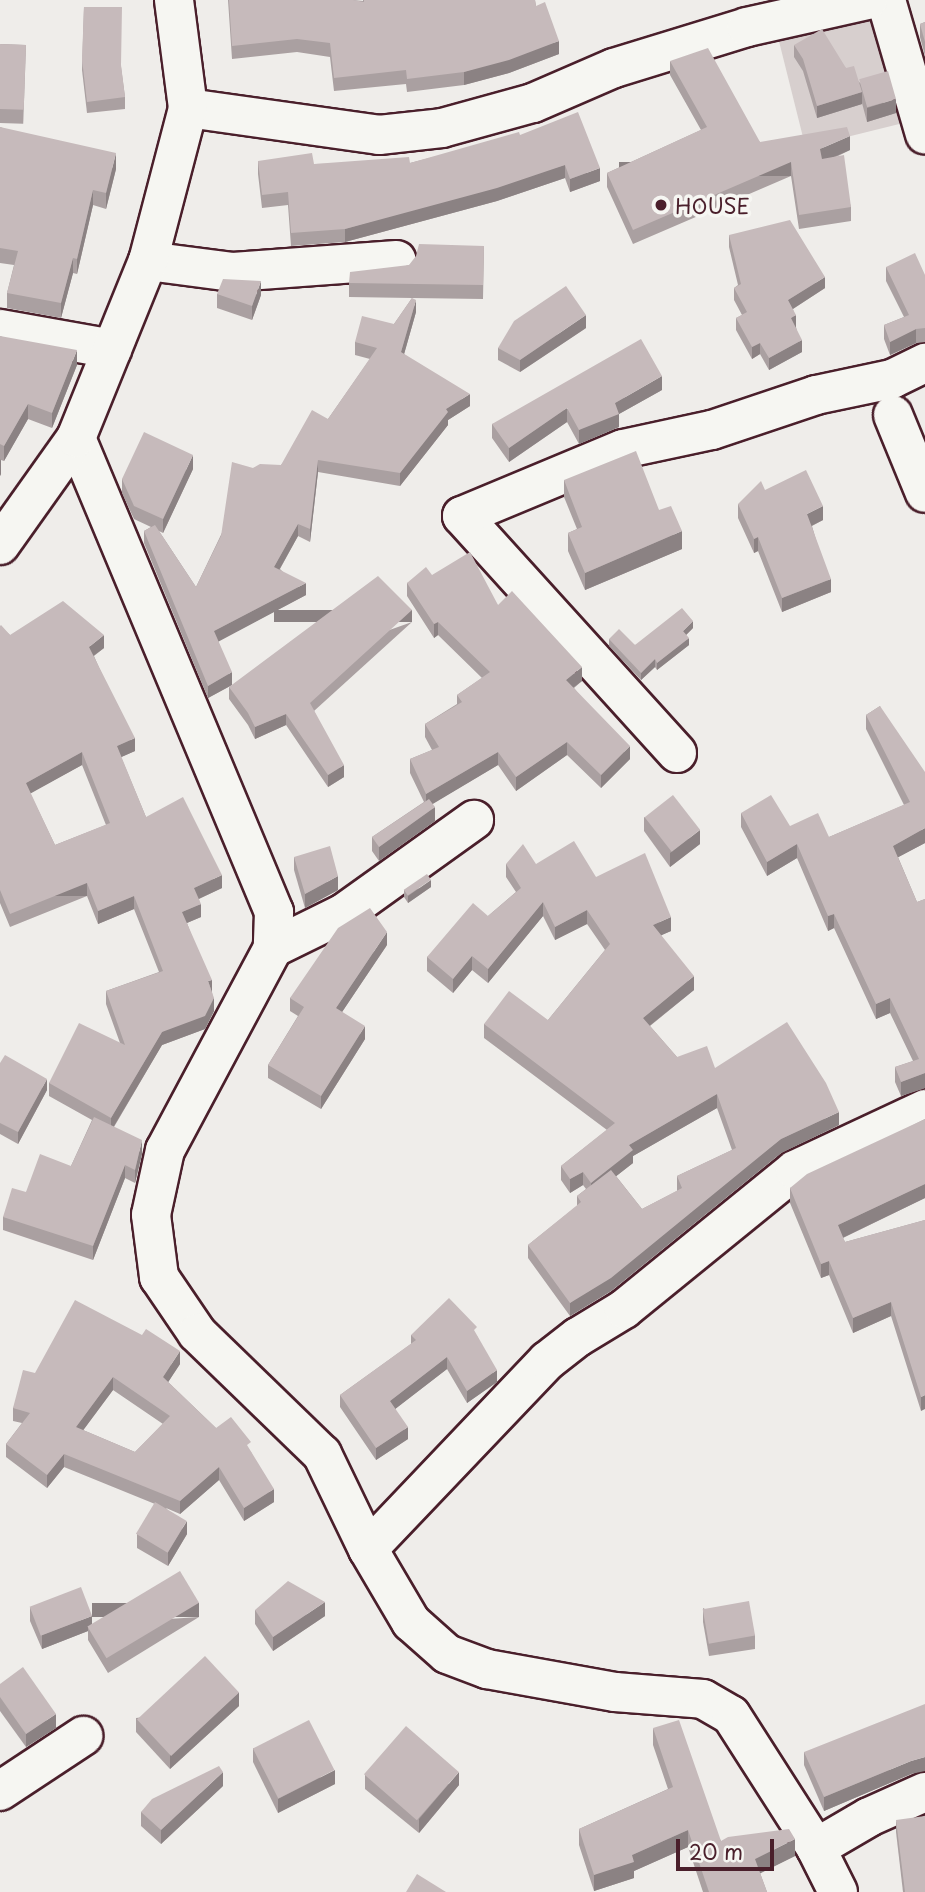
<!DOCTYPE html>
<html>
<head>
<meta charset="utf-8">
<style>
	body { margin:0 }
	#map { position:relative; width:925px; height:1892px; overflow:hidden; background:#efedea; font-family:"Playpen Sans",sans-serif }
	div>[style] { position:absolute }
	.green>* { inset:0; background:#d7cfce; transform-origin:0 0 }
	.roads { filter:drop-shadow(2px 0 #4a1f2b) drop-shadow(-2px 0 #4a1f2b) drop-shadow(0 2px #4a1f2b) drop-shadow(0 -2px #4a1f2b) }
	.street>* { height:38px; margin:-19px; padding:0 19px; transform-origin:19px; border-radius:19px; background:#f6f6f2 }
	.wall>* { inset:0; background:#aaa0a1; transform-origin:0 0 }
	.shaded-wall>* { inset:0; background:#8b8283; transform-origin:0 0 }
	.building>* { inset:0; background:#c6babb; transform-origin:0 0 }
	.dots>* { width:19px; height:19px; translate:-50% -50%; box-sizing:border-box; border:4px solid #f6f6f2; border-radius:50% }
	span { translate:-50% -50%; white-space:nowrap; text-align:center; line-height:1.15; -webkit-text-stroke:7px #f6f6f2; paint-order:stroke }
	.poi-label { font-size:21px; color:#4a1f2b }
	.left { translate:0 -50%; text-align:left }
	.scale { position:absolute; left:676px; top:1839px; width:98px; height:32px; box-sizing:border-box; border:4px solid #4a1f2b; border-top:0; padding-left:9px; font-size:21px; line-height:24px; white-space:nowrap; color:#4a1f2b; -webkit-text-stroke:5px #f6f6f2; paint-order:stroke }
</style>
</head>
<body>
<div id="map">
	<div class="green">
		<div style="left:881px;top:12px;width:113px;height:106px;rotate:76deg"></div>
	</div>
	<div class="roads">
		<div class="street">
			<div style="left:886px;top:0;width:140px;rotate:73.8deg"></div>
			<div style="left:188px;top:108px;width:193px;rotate:8deg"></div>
			<div style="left:379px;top:135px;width:63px;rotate:-6.3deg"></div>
			<div style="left:442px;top:128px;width:94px;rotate:-15.4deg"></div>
			<div style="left:533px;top:103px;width:88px;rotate:-23.4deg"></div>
			<div style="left:614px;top:68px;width:139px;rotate:-17.1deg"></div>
			<div style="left:747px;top:27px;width:124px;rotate:-12.6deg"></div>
			<div style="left:148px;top:261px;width:86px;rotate:7.4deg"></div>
			<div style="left:233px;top:272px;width:164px;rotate:-4.2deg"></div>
			<div style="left:0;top:329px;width:114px;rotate:10.1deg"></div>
			<div style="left:893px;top:415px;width:84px;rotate:67.7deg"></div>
			<div style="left:76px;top:438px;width:514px;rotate:67.33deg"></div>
			<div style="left:274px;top:912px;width:36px;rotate:92deg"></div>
			<div style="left:273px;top:948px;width:229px;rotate:118.1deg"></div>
			<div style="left:165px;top:1150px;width:66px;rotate:102.2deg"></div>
			<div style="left:151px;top:1215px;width:63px;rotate:82.6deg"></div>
			<div style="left:159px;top:1277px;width:68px;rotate:55.8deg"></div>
			<div style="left:197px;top:1333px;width:174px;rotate:44.1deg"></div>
			<div style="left:322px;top:1454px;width:106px;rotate:64.2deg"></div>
			<div style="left:368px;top:1549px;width:85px;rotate:59.5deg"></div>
			<div style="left:411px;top:1622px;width:48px;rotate:41.6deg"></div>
			<div style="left:447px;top:1654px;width:43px;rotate:20.6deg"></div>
			<div style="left:487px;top:1669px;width:130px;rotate:10.2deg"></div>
			<div style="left:615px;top:1692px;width:88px;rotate:4.5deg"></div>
			<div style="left:703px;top:1699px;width:32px;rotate:30deg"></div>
			<div style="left:731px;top:1715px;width:158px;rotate:57.4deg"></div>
			<div style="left:816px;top:1848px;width:49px;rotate:63.4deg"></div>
			<div style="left:0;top:545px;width:131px;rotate:-54.6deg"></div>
			<div style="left:76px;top:438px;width:191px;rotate:-67.9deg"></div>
			<div style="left:148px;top:261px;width:158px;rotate:-75.3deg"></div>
			<div style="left:188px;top:108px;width:109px;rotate:-97.4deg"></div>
			<div style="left:677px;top:753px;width:320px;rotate:-132.2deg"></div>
			<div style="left:462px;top:516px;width:174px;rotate:-22.6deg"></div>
			<div style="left:623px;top:449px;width:91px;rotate:-12.1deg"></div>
			<div style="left:712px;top:430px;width:110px;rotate:-18.6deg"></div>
			<div style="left:816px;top:395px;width:78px;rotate:-11.9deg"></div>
			<div style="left:892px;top:379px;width:37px;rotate:-26deg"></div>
			<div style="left:273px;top:948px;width:79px;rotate:-26.2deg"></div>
			<div style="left:344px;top:913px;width:160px;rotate:-35.6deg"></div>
			<div style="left:368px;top:1549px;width:260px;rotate:-46.4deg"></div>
			<div style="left:547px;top:1361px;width:39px;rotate:-38deg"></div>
			<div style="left:578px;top:1337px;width:54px;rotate:-31.3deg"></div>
			<div style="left:624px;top:1309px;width:220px;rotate:-39.1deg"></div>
			<div style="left:795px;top:1170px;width:144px;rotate:-25.1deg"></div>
			<div style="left:0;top:1791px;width:100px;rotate:-33.5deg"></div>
			<div style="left:816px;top:1848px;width:61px;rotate:-30.3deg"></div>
			<div style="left:869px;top:1817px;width:61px;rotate:-24.1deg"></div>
		</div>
	</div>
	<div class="wall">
		<div style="clip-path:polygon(228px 0,353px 0,363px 1px,363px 0,535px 0,536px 6px,559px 54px,509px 73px,464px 85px,407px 92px,406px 84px,334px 91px,330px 57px,297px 52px,232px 59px)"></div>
		<div style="clip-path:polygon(84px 7px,121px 67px,125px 97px,125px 109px,87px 113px,82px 70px)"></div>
		<div style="clip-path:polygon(925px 22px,925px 56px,920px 37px,920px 24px)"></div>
		<div style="left:0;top:44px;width:26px;height:79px;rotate:2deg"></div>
		<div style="clip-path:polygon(794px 45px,846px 68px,859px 82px,896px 113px,867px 122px,862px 103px,862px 104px,817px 118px,803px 71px,794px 57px)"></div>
		<div style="clip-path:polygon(670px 61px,760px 142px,850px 150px,836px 157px,851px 207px,851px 221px,799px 229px,791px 176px,633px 244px,607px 187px,607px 173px,701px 130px,670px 75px)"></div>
		<div style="clip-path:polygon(0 127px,116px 169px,106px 209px,93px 205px,77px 274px,73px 273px,61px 318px,7px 308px,7px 293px,14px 265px,0 263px)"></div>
		<div style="clip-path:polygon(520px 135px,600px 181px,570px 192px,565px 178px,497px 201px,345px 242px,291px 246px,288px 205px,262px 208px,258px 174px,258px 161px,314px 164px,410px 163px)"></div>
		<div style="clip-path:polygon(729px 235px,825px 288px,793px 309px,796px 327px,802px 352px,769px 370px,760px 354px,752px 359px,736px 330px,736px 318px,742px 315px,734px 300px,734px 288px,738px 285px,729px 247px)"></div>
		<div style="clip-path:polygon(484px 246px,483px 299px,412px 298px,416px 312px,404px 354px,470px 406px,448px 420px,448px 425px,400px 486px,318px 472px,310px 542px,298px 536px,280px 569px,306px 595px,218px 641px,232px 685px,208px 698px,144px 543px,144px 531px,151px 527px,134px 519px,122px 493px,122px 479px,193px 469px,163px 533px,159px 531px,196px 587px,253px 468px,281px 465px,328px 419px,370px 359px,355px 355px,355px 342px,394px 324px,412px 298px,349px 297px,349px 283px,409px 265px)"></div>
		<div style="clip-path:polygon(886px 267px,925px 275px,925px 342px,916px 343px,890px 355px,884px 339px,884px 325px,904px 317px,886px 281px)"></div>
		<div style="clip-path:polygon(217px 294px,261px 295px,252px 320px,217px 308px)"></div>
		<div style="clip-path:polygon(586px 328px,520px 372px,498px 360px,498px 348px)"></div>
		<div style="clip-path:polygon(0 336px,77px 365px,52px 428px,28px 419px,4px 461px,1px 460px,1px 474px,0 476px)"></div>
		<div style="clip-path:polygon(662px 390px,619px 414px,619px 427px,579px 444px,567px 422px,509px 462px,492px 438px,492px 424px)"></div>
		<div style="clip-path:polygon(564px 480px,659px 510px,682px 549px,585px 590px,568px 551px,568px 533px,577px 529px,564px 497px)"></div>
		<div style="clip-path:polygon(738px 504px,823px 520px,812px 526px,831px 592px,782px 612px,758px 551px,754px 553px,738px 518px)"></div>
		<div style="clip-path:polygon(432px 575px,498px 605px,582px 681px,574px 688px,630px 759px,601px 788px,567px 755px,516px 791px,498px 765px,432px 804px,435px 821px,379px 861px,372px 851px,372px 837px,424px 802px,410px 773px,410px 759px,432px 750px,425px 737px,425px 724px,457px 704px,457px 695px,482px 678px,438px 635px,434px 638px,407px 596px,407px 583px)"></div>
		<div style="clip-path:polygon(412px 622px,314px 711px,344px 777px,328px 787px,286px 725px,255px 739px,248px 725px,229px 699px,229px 687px)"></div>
		<div style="clip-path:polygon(evenodd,0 626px,10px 635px,104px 648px,94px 656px,135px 751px,121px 757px,146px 817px,222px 888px,199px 899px,201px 917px,187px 923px,212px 992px,214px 1011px,205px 1029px,162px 1045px,114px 1127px,142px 1154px,135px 1183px,125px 1178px,93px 1260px,3px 1230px,3px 1217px,26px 1192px,71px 1166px,92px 1120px,49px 1096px,49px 1083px,120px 1043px,106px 1004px,106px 991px,159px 972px,134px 909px,98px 924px,87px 896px,10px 927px,0 903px,0 626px,82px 765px,106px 825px,55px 845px,30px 793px,82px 765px)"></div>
		<div style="clip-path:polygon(693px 628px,686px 635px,689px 645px,657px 670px,655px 667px,641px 680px,609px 646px,609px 639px,635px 645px)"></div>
		<div style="clip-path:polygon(880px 706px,925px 843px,898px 857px,917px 902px,925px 899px,925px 1088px,901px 1096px,895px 1082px,895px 1067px,913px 1061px,890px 1013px,876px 1019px,834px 928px,828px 931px,797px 858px,767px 876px,741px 827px,741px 813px,829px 837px,904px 805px,866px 729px,866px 715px)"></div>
		<div style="clip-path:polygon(644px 817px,700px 844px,670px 867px,644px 831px)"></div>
		<div style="clip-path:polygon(294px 857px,338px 890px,305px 908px,294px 870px)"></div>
		<div style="clip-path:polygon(evenodd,506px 864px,536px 864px,596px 877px,671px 931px,661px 935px,694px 990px,650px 1026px,677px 1057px,715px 1068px,839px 1125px,781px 1153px,611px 1291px,570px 1316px,528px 1258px,528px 1245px,577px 1206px,577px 1196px,586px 1189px,583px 1185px,570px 1193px,561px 1180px,561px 1166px,607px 1130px,484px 1038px,484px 1024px,548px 1020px,605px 950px,587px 924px,555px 940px,543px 916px,488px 983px,472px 970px,453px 993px,427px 971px,427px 957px,488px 916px,516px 892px,506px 877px,506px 864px,717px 1108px,732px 1150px,677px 1176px,677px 1191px,642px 1209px,616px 1176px,633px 1163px,633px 1156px,717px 1108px)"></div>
		<div style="clip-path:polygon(431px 887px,408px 903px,404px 897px,404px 890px)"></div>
		<div style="clip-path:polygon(387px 945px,342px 1012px,365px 1039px,321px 1109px,268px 1078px,268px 1065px,298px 1016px,290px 1011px,290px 998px)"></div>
		<div style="clip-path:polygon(0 1063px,47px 1090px,18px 1144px,0 1134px)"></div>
		<div style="clip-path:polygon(925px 1119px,925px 1198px,843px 1238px,845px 1242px,925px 1220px,921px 1411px,891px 1316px,853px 1333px,829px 1275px,821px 1278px,790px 1203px,790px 1188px)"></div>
		<div style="clip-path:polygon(411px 1335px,477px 1336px,497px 1382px,467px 1403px,447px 1369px,395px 1409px,408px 1439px,376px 1460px,340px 1407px,340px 1395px,411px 1344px)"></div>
		<div style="clip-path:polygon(evenodd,180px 1364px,168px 1382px,216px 1428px,251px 1452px,274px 1502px,244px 1521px,219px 1480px,180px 1514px,166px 1508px,187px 1534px,168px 1566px,137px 1548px,137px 1534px,155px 1504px,64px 1467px,47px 1488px,6px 1457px,6px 1444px,22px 1423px,13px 1421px,13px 1408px,35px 1373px,180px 1364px,113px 1390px,163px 1424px,135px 1452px,83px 1430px,113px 1390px)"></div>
		<div style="clip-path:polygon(30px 1607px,92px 1624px,199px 1617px,108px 1673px,88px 1640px,88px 1631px,42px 1649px,30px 1621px)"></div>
		<div style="clip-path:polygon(703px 1608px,755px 1635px,755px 1649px,709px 1656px,703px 1622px)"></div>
		<div style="clip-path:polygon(255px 1610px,325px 1616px,273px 1651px,255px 1624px)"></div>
		<div style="clip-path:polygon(0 1684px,56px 1728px,26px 1747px,0 1711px)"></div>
		<div style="clip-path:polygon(239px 1706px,170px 1769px,136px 1732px,136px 1718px)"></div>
		<div style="clip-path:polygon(653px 1728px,721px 1841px,795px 1856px,760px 1873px,767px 1892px,703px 1892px,688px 1847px,634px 1871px,634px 1878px,594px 1891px,579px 1845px,579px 1829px,668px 1789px,653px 1745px)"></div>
		<div style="clip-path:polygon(253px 1748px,335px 1784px,278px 1813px,253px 1762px)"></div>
		<div style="clip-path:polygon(804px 1752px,911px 1774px,824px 1811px,804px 1765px)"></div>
		<div style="clip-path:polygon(365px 1775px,459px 1785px,419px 1833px,365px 1789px)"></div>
		<div style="clip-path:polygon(223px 1786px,161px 1844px,141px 1826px,141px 1812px)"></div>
		<div style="clip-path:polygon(896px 1820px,925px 1892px,903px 1892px,896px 1832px)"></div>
	</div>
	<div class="shaded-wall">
		<div style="clip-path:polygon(559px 41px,559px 54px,509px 73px,464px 85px,464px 72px)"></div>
		<div style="clip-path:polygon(862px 92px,862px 104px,817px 118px,817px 106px)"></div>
		<div style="clip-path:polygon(896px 99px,896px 113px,867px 122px,867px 108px)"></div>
		<div style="clip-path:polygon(850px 136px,850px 150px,820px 163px,820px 149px)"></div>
		<div style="clip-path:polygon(116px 153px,116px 169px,106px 209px,106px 193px)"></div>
		<div style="left:791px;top:162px;width:14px;height:172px;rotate:90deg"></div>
		<div style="clip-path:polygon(565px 165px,565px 178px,497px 201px,345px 242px,345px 229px)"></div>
		<div style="clip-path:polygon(600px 168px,600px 181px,570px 192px,570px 179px)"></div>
		<div style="clip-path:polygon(93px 190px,93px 205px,77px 274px,77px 259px)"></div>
		<div style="clip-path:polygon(73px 258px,73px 273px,61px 318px,61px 303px)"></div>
		<div style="clip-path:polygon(825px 277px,825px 288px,788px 312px,788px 300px)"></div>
		<div style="clip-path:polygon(261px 281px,261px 295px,252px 320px,252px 306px)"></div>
		<div style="clip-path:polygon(416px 300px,416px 312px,401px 365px,401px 352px)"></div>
		<div style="clip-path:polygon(586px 315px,586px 328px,520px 372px,520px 360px)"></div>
		<div style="clip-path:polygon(796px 315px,796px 327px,791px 330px,791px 318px)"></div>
		<div style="clip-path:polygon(916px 329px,916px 343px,890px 355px,890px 342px)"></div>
		<div style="clip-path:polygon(802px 340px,802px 352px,769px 370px,769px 358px)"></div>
		<div style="clip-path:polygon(760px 343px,760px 354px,752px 359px,752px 347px)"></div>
		<div style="clip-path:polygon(77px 350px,77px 365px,52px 428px,52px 413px)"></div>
		<div style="clip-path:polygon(662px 376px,662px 390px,619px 414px,619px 427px,579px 444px,579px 430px,615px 403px)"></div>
		<div style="clip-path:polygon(470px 394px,470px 406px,448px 420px,448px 425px,400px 486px,400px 473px,446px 409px)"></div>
		<div style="clip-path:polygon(28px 404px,28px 419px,4px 461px,4px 446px)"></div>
		<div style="clip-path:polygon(567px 408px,567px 422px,509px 462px,509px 448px)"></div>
		<div style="clip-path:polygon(193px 455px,193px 469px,163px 533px,163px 519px)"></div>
		<div style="clip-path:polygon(1px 459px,1px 474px,0 476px,0 461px)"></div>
		<div style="clip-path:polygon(318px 460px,318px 472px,310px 542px,310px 529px)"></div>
		<div style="clip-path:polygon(823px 506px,823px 520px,807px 528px,807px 514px)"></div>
		<div style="clip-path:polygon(298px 524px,298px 536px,274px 579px,274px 567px)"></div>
		<div style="clip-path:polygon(682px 531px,682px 549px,585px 590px,585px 573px)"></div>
		<div style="clip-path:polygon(758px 537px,758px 551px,754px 553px,754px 539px)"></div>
		<div style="clip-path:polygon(831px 579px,831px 592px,782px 612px,782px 598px)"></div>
		<div style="clip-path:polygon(306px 583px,306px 595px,214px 644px,214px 631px)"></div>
		<div style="left:412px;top:610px;width:12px;height:138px;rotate:90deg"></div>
		<div style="clip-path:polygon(693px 621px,693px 628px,683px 638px,683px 631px)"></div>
		<div style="clip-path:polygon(438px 622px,438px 635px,434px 638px,434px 624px)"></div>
		<div style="clip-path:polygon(104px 635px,104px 648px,89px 659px,89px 647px)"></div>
		<div style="clip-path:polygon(689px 638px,689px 645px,657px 670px,657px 663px)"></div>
		<div style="clip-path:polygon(655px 659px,655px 667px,641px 680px,641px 673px)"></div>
		<div style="clip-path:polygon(582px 667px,582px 681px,566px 693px,566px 680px)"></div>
		<div style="clip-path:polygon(232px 672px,232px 685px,208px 698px,208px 686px)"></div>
		<div style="clip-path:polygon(286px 714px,286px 725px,255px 739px,255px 727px)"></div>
		<div style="clip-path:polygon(135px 738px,135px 751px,117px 759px,117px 746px)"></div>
		<div style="clip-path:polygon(567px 742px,567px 755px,516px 791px,516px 777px)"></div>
		<div style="clip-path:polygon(630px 746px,630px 759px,601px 788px,601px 775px)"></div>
		<div style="clip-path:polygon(82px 752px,82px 765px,26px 796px,26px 783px)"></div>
		<div style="clip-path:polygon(498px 752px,498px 765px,426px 808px,426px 794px)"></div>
		<div style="clip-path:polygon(344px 765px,344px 777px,328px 787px,328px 775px)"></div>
		<div style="clip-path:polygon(435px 807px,435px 821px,379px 861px,379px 847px)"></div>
		<div style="clip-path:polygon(925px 828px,925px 843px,893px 860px,893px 846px)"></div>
		<div style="clip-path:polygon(700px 830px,700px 844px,670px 867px,670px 853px)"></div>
		<div style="clip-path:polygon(797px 844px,797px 858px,767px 876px,767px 862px)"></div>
		<div style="clip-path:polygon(222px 875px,222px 888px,194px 901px,194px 888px)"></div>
		<div style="clip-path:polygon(338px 876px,338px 890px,305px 908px,305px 894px)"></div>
		<div style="clip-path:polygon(431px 880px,431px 887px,408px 903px,408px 896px)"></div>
		<div style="left:87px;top:883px;width:13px;height:83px;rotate:90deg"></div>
		<div style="clip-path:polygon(134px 896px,134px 909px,98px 924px,98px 911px)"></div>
		<div style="clip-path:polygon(543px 902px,543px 916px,488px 983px,488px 969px)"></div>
		<div style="clip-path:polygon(201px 904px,201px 917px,182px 925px,182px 912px)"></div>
		<div style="clip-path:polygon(587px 910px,587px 924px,555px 940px,555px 927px)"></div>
		<div style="clip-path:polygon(834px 914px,834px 928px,828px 931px,828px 916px)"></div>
		<div style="clip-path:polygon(671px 917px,671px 931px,653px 939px,653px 925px)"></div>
		<div style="clip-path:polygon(387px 932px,387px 945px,336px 1021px,336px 1008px)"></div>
		<div style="clip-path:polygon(472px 956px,472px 970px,453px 993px,453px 979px)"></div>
		<div style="clip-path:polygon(694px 976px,694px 990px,643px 1031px,643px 1018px)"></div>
		<div style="clip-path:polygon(212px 980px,212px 993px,208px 981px)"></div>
		<div style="clip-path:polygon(214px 998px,214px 1011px,205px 1029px,162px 1045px,111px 1131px,111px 1118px,162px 1032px)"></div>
		<div style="clip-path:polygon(890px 998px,890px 1013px,876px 1019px,876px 1004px)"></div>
		<div style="clip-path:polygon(365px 1026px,365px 1039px,321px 1109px,321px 1096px)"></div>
		<div style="clip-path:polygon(925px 1073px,925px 1088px,901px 1096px,901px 1082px)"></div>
		<div style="clip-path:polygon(47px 1079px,47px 1090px,18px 1144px,18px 1132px)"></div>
		<div style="clip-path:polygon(717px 1094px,717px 1108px,633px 1156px,633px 1163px,591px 1196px,591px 1183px,629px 1145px)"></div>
		<div style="clip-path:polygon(839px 1112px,839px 1125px,781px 1153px,611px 1291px,570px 1316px,570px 1303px,781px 1139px)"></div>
		<div style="clip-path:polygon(142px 1140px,142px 1154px,135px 1183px,135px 1170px)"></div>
		<div style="clip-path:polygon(125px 1165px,125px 1178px,93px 1260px,93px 1246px)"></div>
		<div style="clip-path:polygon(583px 1172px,583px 1185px,570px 1193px,570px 1179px)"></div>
		<div style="clip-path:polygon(925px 1184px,925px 1198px,838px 1240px,838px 1225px)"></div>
		<div style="clip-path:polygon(829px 1261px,829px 1275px,821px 1278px,821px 1264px)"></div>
		<div style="clip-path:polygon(891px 1302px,891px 1316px,853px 1333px,853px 1318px)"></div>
		<div style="clip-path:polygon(180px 1351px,180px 1364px,163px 1390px,163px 1377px)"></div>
		<div style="clip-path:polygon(447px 1357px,447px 1369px,390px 1413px,390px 1401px)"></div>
		<div style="clip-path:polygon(497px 1370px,497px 1382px,467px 1403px,467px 1391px)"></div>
		<div style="clip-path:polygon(113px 1377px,113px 1390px,76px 1440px,76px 1427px)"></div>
		<div style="clip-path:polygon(925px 1395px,925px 1409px,921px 1411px,921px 1397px)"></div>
		<div style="clip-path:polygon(408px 1427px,408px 1439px,376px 1460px,376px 1448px)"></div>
		<div style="clip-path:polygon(64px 1454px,64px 1467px,47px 1488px,47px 1475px)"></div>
		<div style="clip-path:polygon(219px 1467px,219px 1480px,180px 1514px,180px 1501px)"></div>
		<div style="clip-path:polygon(274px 1489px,274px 1502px,244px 1521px,244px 1508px)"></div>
		<div style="clip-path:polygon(187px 1521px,187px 1534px,168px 1566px,168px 1552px)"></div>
		<div style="clip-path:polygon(325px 1602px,325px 1616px,273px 1651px,273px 1637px)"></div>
		<div style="left:199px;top:1603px;width:14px;height:107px;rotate:90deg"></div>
		<div style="clip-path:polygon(92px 1616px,92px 1629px,88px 1627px,88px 1631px,42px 1649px,42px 1635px)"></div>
		<div style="clip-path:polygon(239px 1692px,239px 1706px,170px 1769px,170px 1755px)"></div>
		<div style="clip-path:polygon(56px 1714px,56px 1728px,26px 1747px,26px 1734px)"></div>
		<div style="clip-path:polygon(925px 1757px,925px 1771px,911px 1774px,824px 1811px,824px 1797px,911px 1761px)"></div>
		<div style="clip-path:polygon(335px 1770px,335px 1784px,278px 1813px,278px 1799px)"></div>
		<div style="clip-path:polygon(223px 1772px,223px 1786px,161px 1844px,161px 1830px)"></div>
		<div style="clip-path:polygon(459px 1772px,459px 1785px,419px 1833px,419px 1819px)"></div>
		<div style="clip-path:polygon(688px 1830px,688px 1847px,634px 1871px,634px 1878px,594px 1891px,594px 1875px,632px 1855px)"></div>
		<div style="clip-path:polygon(795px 1839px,795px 1856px,755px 1876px,755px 1859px)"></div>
	</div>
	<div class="building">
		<div style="clip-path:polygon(229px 0,353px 0,364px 2px,364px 0,535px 0,536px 6px,545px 2px,559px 41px,509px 60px,464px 72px,407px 79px,406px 70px,334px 78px,330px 43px,297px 39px,232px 46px)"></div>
		<div style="clip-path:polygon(84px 7px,122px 7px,121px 65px,125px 97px,87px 102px,82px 59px)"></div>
		<div style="clip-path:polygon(925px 22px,925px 42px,920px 24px)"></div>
		<div style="clip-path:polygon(822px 29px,846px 68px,854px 66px,862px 92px,817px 106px,803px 59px,794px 45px)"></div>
		<div style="left:0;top:44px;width:26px;height:65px;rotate:2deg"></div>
		<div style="clip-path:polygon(708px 48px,760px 142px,847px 127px,850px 136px,820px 149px,822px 159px,844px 155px,851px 207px,799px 215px,791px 162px,633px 230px,607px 173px,707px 127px,670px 61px)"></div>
		<div style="left:888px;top:71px;width:29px;height:30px;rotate:74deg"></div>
		<div style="clip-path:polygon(578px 112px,600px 168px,570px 179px,565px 165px,497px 188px,345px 229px,291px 233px,288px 192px,262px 195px,258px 161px,312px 153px,314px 164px,409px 157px,410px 163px,519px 132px,520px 135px)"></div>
		<div style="clip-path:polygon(0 127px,116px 153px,106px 193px,93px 190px,77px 259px,73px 258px,61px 303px,7px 293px,18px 251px,0 248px)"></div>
		<div style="clip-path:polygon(790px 220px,825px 277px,788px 300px,796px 315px,791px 318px,802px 340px,769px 358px,760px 343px,752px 347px,736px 318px,747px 312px,734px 288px,741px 284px,729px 235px)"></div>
		<div style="clip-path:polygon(419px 244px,484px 246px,483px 285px,349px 283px,350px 272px,409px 265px,416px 256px)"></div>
		<div style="clip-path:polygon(915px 253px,925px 275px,925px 328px,916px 329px,890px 342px,884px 325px,909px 315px,886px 267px)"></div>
		<div style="clip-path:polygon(223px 279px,261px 281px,252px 306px,217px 294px)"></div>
		<div style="clip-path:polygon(566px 286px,586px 315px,520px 360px,498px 348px,514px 321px)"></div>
		<div style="clip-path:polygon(412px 298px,416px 300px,401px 352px,470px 394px,446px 409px,448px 412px,400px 473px,318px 460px,310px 529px,298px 524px,274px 567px,306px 583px,214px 631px,232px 672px,208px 686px,144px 531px,155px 525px,196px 587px,221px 536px,232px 462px,253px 468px,260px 464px,281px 465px,312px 410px,328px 419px,377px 348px,355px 342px,362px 316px,394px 324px)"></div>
		<div style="clip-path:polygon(0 336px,77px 350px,52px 413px,28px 404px,4px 446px,0 444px)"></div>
		<div style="clip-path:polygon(641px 339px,662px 376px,615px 403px,619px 414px,579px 430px,567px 408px,509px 448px,492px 424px)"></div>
		<div style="clip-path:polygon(144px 432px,193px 455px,163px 519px,134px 506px,122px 479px)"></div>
		<div style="clip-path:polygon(636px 451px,659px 510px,671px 506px,682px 531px,585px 573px,568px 533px,582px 527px,564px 480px)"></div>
		<div style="clip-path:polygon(806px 470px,823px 506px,807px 514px,831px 579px,782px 598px,758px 537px,754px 539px,738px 504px,761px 481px,765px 490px)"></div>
		<div style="clip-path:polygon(470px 552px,498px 605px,512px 591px,582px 667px,566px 680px,630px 746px,601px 775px,567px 742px,516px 777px,498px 752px,426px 794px,410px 759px,439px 747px,425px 724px,462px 702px,457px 695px,490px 672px,438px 622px,434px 624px,407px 583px,426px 567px,432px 575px)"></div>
		<div style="clip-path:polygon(378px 576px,412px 610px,310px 703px,344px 765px,328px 775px,286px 714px,255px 727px,248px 713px,229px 687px)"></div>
		<div style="clip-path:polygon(evenodd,63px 601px,104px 635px,89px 647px,135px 738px,117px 746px,146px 817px,183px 797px,222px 875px,194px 888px,201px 904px,182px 912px,212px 980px,208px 981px,214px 998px,205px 1016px,162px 1032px,111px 1118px,49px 1083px,79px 1023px,125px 1045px,106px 991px,163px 971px,134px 896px,98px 911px,87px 883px,10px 914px,0 890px,0 626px,1px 625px,10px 635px,63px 601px,82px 752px,110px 823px,55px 845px,26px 783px,82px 752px)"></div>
		<div style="clip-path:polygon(682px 608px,693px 621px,683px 631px,689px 638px,657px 663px,655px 659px,641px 673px,609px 639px,619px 629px,635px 645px)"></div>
		<div style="clip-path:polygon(880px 706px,925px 772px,925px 828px,893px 846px,917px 902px,925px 899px,925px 1073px,901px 1082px,895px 1067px,919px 1059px,890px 998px,876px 1004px,834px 914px,828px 916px,797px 844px,767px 862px,741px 813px,771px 795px,790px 826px,818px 813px,829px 837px,910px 802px,866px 715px)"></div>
		<div style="left:673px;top:795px;width:44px;height:36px;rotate:52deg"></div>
		<div style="clip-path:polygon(429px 799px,435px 807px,379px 847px,372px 837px)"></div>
		<div style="clip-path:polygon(574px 841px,596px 877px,645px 853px,671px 917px,653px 925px,694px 976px,643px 1018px,677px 1057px,707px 1046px,715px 1068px,787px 1022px,826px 1083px,839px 1112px,781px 1139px,611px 1278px,570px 1303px,528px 1245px,581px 1202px,577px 1196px,611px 1170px,642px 1209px,682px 1188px,677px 1176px,736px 1148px,717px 1094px,629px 1145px,633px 1150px,591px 1183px,583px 1172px,570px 1179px,561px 1166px,615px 1123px,484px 1024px,509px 991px,548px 1020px,610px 944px,587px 910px,555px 927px,543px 902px,488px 969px,472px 956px,453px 979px,427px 957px,473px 903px,488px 916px,521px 888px,506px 864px,523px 844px,536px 864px)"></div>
		<div style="clip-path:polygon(330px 846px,338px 876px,305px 894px,294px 857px)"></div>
		<div style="left:427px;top:874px;width:7px;height:28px;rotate:56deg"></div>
		<div style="clip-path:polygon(370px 908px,387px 932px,336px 1008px,365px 1026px,321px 1096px,268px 1065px,304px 1007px,290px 998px,338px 928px)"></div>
		<div style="clip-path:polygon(5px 1055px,47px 1079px,18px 1132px,0 1123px,0 1063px)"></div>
		<div style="clip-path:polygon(94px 1117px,142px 1140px,135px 1170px,125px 1165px,93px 1246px,3px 1217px,12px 1188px,26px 1192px,40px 1154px,71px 1166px)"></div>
		<div style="clip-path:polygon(925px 1119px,925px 1184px,838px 1225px,845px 1242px,925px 1220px,925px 1395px,921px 1397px,891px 1302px,853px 1318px,829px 1261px,821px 1264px,790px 1188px,807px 1174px)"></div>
		<div style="clip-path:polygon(449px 1298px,477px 1327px,474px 1330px,497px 1370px,467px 1391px,447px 1357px,390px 1401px,408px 1427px,376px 1448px,340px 1395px,416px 1340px,411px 1335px)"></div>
		<div style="clip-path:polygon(evenodd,75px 1300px,142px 1335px,146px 1329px,180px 1351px,163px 1377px,216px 1428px,231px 1417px,251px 1442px,247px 1445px,274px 1489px,244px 1508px,219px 1467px,180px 1501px,64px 1454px,47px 1475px,6px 1444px,30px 1413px,13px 1408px,23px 1370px,35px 1373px,75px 1300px,113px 1377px,170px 1416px,135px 1452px,76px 1427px,113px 1377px)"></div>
		<div style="left:155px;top:1502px;width:37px;height:37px;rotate:31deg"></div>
		<div style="left:180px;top:1571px;width:37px;height:108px;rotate:59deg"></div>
		<div style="clip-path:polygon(288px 1581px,325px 1602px,273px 1637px,255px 1610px)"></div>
		<div style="left:81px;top:1587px;width:31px;height:55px;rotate:69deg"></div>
		<div style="left:749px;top:1601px;width:35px;height:47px;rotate:80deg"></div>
		<div style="left:205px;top:1656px;width:50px;height:93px;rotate:47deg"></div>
		<div style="clip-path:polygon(23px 1667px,56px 1714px,26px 1734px,0 1697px,0 1684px)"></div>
		<div style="clip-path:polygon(925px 1704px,925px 1757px,911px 1761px,824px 1797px,804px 1752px)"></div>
		<div style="left:309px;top:1720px;width:56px;height:63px;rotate:63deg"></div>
		<div style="clip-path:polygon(679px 1720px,721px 1841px,728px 1837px,789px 1829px,795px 1839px,755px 1859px,767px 1892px,709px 1892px,688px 1830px,632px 1855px,634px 1862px,594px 1875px,579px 1829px,673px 1787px,653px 1728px)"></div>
		<div style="left:406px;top:1726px;width:70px;height:64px;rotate:41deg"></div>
		<div style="clip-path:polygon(219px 1766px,223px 1772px,161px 1830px,141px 1812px,152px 1799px)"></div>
		<div style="clip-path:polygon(925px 1816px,925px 1892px,905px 1892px,896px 1820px)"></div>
		<div style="clip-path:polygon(417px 1874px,446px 1892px,406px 1892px)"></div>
	</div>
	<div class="dots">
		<div style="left:661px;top:205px;background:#4a1f2b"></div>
	</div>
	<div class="poi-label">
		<span class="left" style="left:675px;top:205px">HOUSE</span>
	</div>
	<div class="scale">20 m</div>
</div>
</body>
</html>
